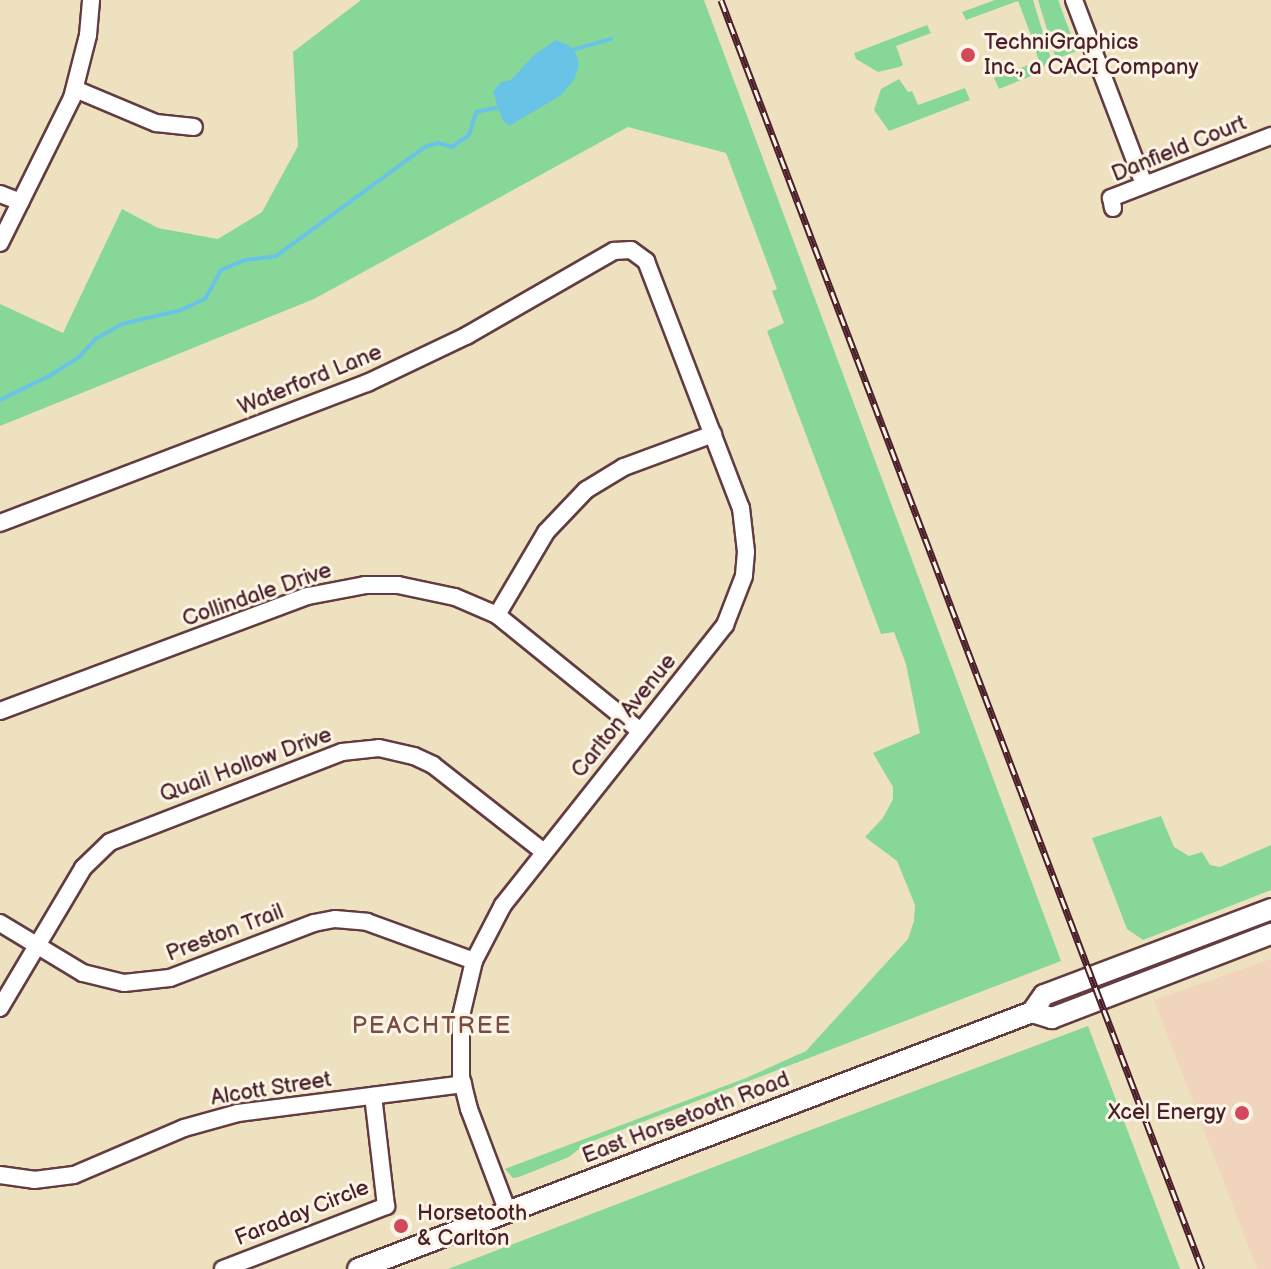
<!DOCTYPE html>
<html>
<head>
<meta charset="utf-8">
<style>
	body { margin:0 }
	#map { position:relative; width:1271px; height:1269px; overflow:hidden; background:#eee1bf; font-family:"Balsamiq Sans",sans-serif }
	div>[style] { position:absolute }
	.built>* { inset:0; background:#f0d5bc }
	.green>* { inset:0; background:#87d898 }
	.water>* { inset:0; background:#69c3e7 }
	.stream>* { height:4px; margin:-2px; padding:0 2px; transform-origin:2px; border-radius:2px; background:#69c3e7 }
	.roads { filter:drop-shadow(2px 0 #633c41) drop-shadow(-2px 0 #633c41) drop-shadow(0 2px #633c41) drop-shadow(0 -2px #633c41) }
	.minor>* { height:16px; margin:-8px; padding:0 8px; transform-origin:8px; border-radius:8px; background:#fff }
	.major>* { height:20px; margin:-10px; padding:0 10px; transform-origin:10px; border-radius:10px; background:#fff }
	.rail>* { height:7px; margin-top:-3.5px; transform-origin:0; background:repeating-linear-gradient(90deg,#fcf5e5 0 12px,#4a1f2b 0 24px); box-sizing:border-box; border-block:2px solid #4a1f2b }
	.dots>* { width:22px; height:22px; translate:-50% -50%; box-sizing:border-box; border:4px solid #fcf5e5; border-radius:50% }
	span { translate:-50% -50%; white-space:nowrap; text-align:center; line-height:1.15; -webkit-text-stroke:6px #fcf5e5; paint-order:stroke }
	.poi-label { font-size:22px; color:#4a1f2b }
	.left { translate:0 -50%; text-align:left }
	.right { translate:-100% -50%; text-align:right }
	.street-label { font-size:22px; color:#4a1f2b }
	.neighbourhood-label { font-size:24px; color:#794c45; letter-spacing:2px }
</style>
</head>
<body>
<div id="map">
	<div class="built">
		<div style="clip-path:polygon(1271px 959px,1271px 1269px,1257px 1269px,1154px 1000px)"></div>
	</div>
	<div class="green">
		<div style="clip-path:polygon(361px 0,704px 0,1061px 961px,585px 1144px,569px 1157px,519px 1177px,513px 1178px,505px 1169px,746px 1078px,806px 1051px,908px 939px,914px 921px,915px 905px,897px 861px,865px 837px,883px 818px,893px 799px,893px 787px,873px 753px,920px 733px,906px 664px,894px 632px,881px 634px,767px 331px,784px 323px,772px 291px,777px 289px,726px 153px,628px 127px,314px 299px,0 426px,0 304px,63px 333px,122px 209px,158px 228px,218px 239px,262px 212px,298px 146px,293px 52px)"></div>
		<div style="clip-path:polygon(995px 0,1033px 0,1051px 59px,1036px 74px,999px 89px,994px 78px,1039px 61px,1035px 49px,1041px 46px,1036px 33px,1031px 35px,1018px 1px,966px 20px,962px 12px)"></div>
		<div style="clip-path:polygon(1038px 0,1058px 0,1077px 51px,1056px 59px)"></div>
		<div style="clip-path:polygon(927px 25px,931px 33px,896px 46px,903px 65px,899px 67px,878px 72px,856px 59px,854px 53px)"></div>
		<div style="clip-path:polygon(899px 79px,908px 92px,912px 91px,918px 105px,965px 88px,970px 100px,889px 131px,874px 110px,881px 89px)"></div>
		<div style="clip-path:polygon(1161px 816px,1174px 847px,1189px 856px,1202px 852px,1210px 865px,1220px 867px,1271px 845px,1271px 890px,1143px 940px,1127px 929px,1092px 838px)"></div>
		<div style="clip-path:polygon(1088px 1026px,1180px 1269px,448px 1269px,792px 1137px)"></div>
	</div>
	<div class="water">
		<div style="clip-path:polygon(556px 40px,570px 46px,577px 56px,579px 65px,574px 80px,560px 96px,509px 126px,502px 119px,493px 92px,501px 82px,511px 80px,534px 55px)"></div>
	</div>
	<div class="stream">
		<div style="left:572px;top:50px;width:41px;rotate:-15.8deg"></div>
		<div style="left:0;top:400px;width:55px;rotate:-26.1deg"></div>
		<div style="left:49px;top:376px;width:36px;rotate:-32deg"></div>
		<div style="left:79px;top:357px;width:26px;rotate:-47deg"></div>
		<div style="left:97px;top:338px;width:29px;rotate:-29deg"></div>
		<div style="left:122px;top:324px;width:61px;rotate:-13.3deg"></div>
		<div style="left:181px;top:310px;width:26px;rotate:-25deg"></div>
		<div style="left:205px;top:299px;width:33px;rotate:-61deg"></div>
		<div style="left:221px;top:270px;width:26px;rotate:-23deg"></div>
		<div style="left:245px;top:260px;width:31px;rotate:-7deg"></div>
		<div style="left:276px;top:256px;width:185px;rotate:-36.2deg"></div>
		<div style="left:425px;top:147px;width:14px;rotate:-17deg"></div>
		<div style="left:438px;top:143px;width:15px;rotate:16deg"></div>
		<div style="left:452px;top:147px;width:21px;rotate:-35deg"></div>
		<div style="left:469px;top:135px;width:24px;rotate:-73deg"></div>
		<div style="left:476px;top:112px;width:25px;rotate:-12deg"></div>
	</div>
	<div class="roads">
		<div class="minor">
			<div style="left:1074px;top:0;width:197px;rotate:69.2deg"></div>
			<div style="left:75px;top:89px;width:88px;rotate:22.8deg"></div>
			<div style="left:156px;top:123px;width:38px;rotate:6deg"></div>
			<div style="left:0;top:194px;width:22px;rotate:21deg"></div>
			<div style="left:1113px;top:208px;width:10px;rotate:-101deg"></div>
			<div style="left:1111px;top:198px;width:172px;rotate:-21.2deg"></div>
			<div style="left:0;top:243px;width:162px;rotate:-63.6deg"></div>
			<div style="left:72px;top:98px;width:65px;rotate:-75.7deg"></div>
			<div style="left:88px;top:35px;width:35px;rotate:-85deg"></div>
			<div style="left:0;top:523px;width:393px;rotate:-20.9deg"></div>
			<div style="left:367px;top:383px;width:110px;rotate:-25.4deg"></div>
			<div style="left:466px;top:336px;width:171px;rotate:-29.9deg"></div>
			<div style="left:614px;top:251px;width:17px;rotate:-3deg"></div>
			<div style="left:631px;top:250px;width:19px;rotate:36deg"></div>
			<div style="left:646px;top:261px;width:265px;rotate:69deg"></div>
			<div style="left:741px;top:508px;width:44px;rotate:83.5deg"></div>
			<div style="left:746px;top:552px;width:24px;rotate:95deg"></div>
			<div style="left:744px;top:576px;width:53px;rotate:111.2deg"></div>
			<div style="left:725px;top:625px;width:357px;rotate:128.4deg"></div>
			<div style="left:503px;top:905px;width:63px;rotate:117.4deg"></div>
			<div style="left:474px;top:961px;width:57px;rotate:103.3deg"></div>
			<div style="left:461px;top:1016px;width:61px;rotate:90deg"></div>
			<div style="left:461px;top:1077px;width:33px;rotate:76deg"></div>
			<div style="left:469px;top:1109px;width:110px;rotate:69.3deg"></div>
			<div style="left:497px;top:615px;width:96px;rotate:-59.4deg"></div>
			<div style="left:546px;top:532px;width:58px;rotate:-46.4deg"></div>
			<div style="left:586px;top:490px;width:44px;rotate:-31.2deg"></div>
			<div style="left:624px;top:467px;width:95px;rotate:-20.3deg"></div>
			<div style="left:0;top:711px;width:329px;rotate:-20.5deg"></div>
			<div style="left:308px;top:596px;width:58px;rotate:-10.9deg"></div>
			<div style="left:365px;top:585px;width:33px"></div>
			<div style="left:398px;top:585px;width:58px;rotate:11.9deg"></div>
			<div style="left:455px;top:597px;width:46px;rotate:23.2deg"></div>
			<div style="left:497px;top:615px;width:183px;rotate:39deg"></div>
			<div style="left:0;top:923px;width:97px;rotate:31.1deg"></div>
			<div style="left:83px;top:973px;width:42px;rotate:13.7deg"></div>
			<div style="left:124px;top:983px;width:46px;rotate:-6.2deg"></div>
			<div style="left:170px;top:978px;width:154px;rotate:-20.9deg"></div>
			<div style="left:314px;top:923px;width:21px;rotate:-11deg"></div>
			<div style="left:335px;top:919px;width:32px;rotate:5deg"></div>
			<div style="left:367px;top:922px;width:114px;rotate:20deg"></div>
			<div style="left:0;top:1008px;width:163px;rotate:-59.3deg"></div>
			<div style="left:83px;top:868px;width:37px;rotate:-44deg"></div>
			<div style="left:110px;top:842px;width:249px;rotate:-21.2deg"></div>
			<div style="left:342px;top:752px;width:37px;rotate:-6deg"></div>
			<div style="left:379px;top:748px;width:36px;rotate:13deg"></div>
			<div style="left:414px;top:756px;width:21px;rotate:25deg"></div>
			<div style="left:433px;top:765px;width:141px;rotate:38.1deg"></div>
			<div style="left:0;top:1175px;width:34px;rotate:8deg"></div>
			<div style="left:34px;top:1180px;width:40px;rotate:-7.1deg"></div>
			<div style="left:74px;top:1175px;width:120px;rotate:-23.1deg"></div>
			<div style="left:184px;top:1128px;width:56px;rotate:-15.5deg"></div>
			<div style="left:238px;top:1113px;width:227px;rotate:-7.3deg"></div>
			<div style="left:223px;top:1269px;width:175px;rotate:-21.1deg"></div>
			<div style="left:386px;top:1206px;width:111px;rotate:-96.7deg"></div>
		</div>
		<div class="major">
			<div style="left:1032px;top:1012px;width:21px;rotate:17deg"></div>
			<div style="left:1052px;top:1018px;width:235px;rotate:-21deg"></div>
			<div style="left:358px;top:1269px;width:721px;rotate:-20.87deg"></div>
			<div style="left:1032px;top:1012px;width:21px;rotate:-55deg"></div>
			<div style="left:1044px;top:995px;width:243px;rotate:-20.7deg"></div>
		</div>
	</div>
	<div class="rail">
		<div style="left:721px;top:0;width:1357px;rotate:69.24deg"></div>
	</div>
	<div class="dots">
		<div style="left:968px;top:55px;background:#d1495b"></div>
		<div style="left:1242px;top:1113px;background:#d1495b"></div>
		<div style="left:401px;top:1226px;background:#d1495b"></div>
	</div>
	<div class="poi-label">
		<span class="left" style="left:984px;top:55px">TechniGraphics<br>Inc., a CACI Company</span>
		<span class="right" style="left:1226px;top:1113px">Xcel Energy</span>
		<span class="left" style="left:417px;top:1226px">Horsetooth<br>&amp; Carlton</span>
	</div>
	<div class="street-label">
		<span style="left:1179px;top:149px;rotate:-22deg">Danfield Court</span>
		<span style="left:310px;top:380px;rotate:-22deg">Waterford Lane</span>
		<span style="left:257px;top:595px;rotate:-19deg">Collindale Drive</span>
		<span style="left:624px;top:716px;rotate:-51deg">Carlton Avenue</span>
		<span style="left:246px;top:765px;rotate:-20deg">Quail Hollow Drive</span>
		<span style="left:225px;top:933px;rotate:-21deg">Preston Trail</span>
		<span style="left:271px;top:1089px;rotate:-9deg">Alcott Street</span>
		<span style="left:686px;top:1118px;rotate:-21deg">East Horsetooth Road</span>
		<span style="left:302px;top:1213px;rotate:-22deg">Faraday Circle</span>
	</div>
	<div class="neighbourhood-label">
		<span style="left:432px;top:1026px">PEACHTREE</span>
	</div>
</div>
</body>
</html>
